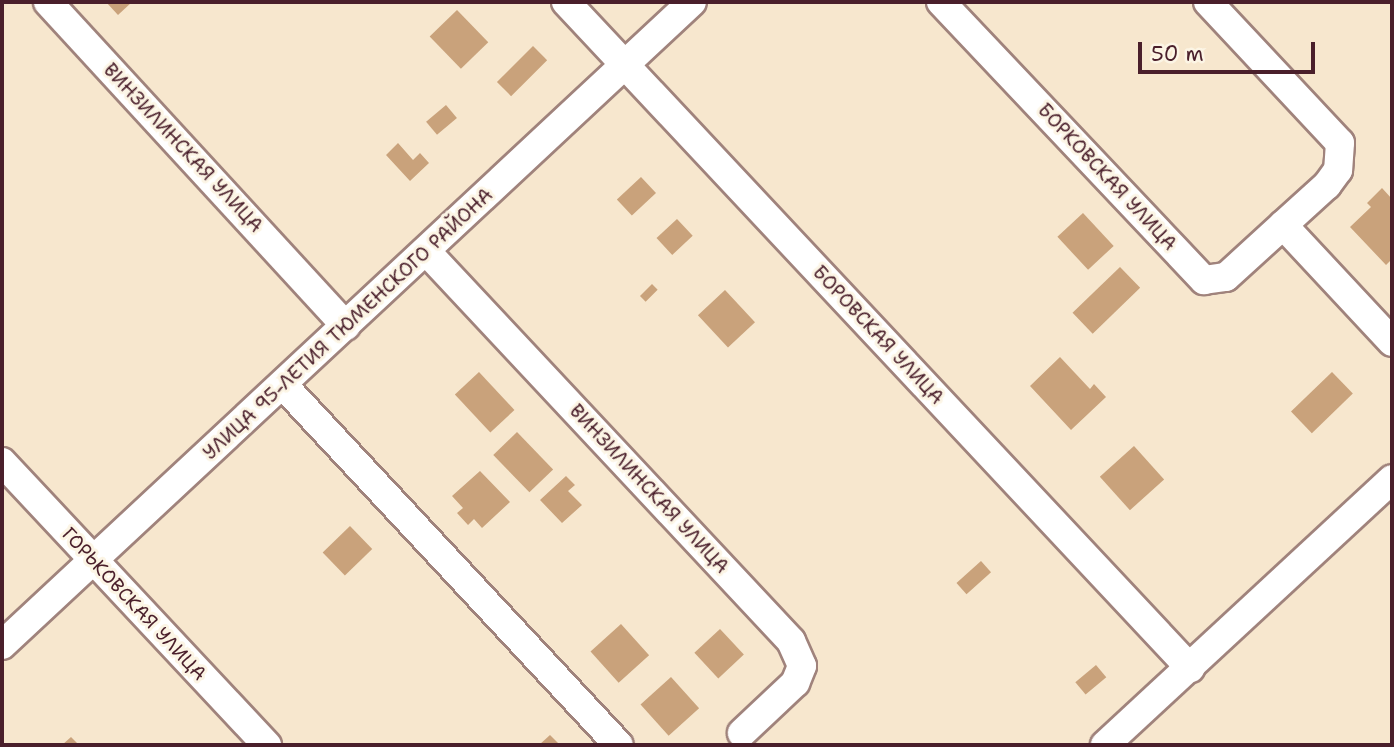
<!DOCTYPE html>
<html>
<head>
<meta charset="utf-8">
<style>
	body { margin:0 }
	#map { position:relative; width:1394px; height:747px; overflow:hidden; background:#f7e7ce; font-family:"Shantell Sans",sans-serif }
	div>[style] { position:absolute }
	.building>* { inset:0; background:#c9a27b; transform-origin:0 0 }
	.roads { filter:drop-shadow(2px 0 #a0837c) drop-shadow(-2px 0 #a0837c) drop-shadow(0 2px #a0837c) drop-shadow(0 -2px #a0837c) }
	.minor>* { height:28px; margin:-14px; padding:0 14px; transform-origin:14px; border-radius:14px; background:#fff }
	span { translate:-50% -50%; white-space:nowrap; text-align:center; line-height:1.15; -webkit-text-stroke:6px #fcf5e5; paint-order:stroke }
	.street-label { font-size:19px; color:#4a1f2b }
	.frame { position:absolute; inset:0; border:4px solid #4a1f2b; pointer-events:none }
	.scale { position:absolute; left:1138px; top:42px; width:177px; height:32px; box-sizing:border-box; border:4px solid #4a1f2b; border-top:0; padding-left:9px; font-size:21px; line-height:24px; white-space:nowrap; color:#4a1f2b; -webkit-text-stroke:5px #fcf5e5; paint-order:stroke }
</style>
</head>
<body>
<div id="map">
	<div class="building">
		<div style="clip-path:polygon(106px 2px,132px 2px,118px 15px)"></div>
		<div style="left:457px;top:10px;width:45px;height:38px;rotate:46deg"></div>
		<div style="left:533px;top:46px;width:20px;height:51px;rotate:45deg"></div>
		<div style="left:446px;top:105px;width:17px;height:26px;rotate:50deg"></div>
		<div style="clip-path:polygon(398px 143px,413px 160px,420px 153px,429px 163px,410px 181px,386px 155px)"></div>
		<div style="left:641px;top:177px;width:22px;height:33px;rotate:47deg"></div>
		<div style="clip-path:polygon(1382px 188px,1392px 199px,1392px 259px,1386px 265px,1350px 227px,1371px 207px,1367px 203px)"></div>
		<div style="left:1083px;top:213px;width:45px;height:35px;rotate:47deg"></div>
		<div style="left:677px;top:219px;width:23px;height:28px;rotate:47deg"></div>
		<div style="left:1120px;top:267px;width:29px;height:66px;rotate:46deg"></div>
		<div style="left:652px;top:284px;width:8px;height:17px;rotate:45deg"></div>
		<div style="left:725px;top:290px;width:44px;height:37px;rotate:47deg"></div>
		<div style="clip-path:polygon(1060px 357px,1090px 389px,1094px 384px,1106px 397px,1071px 430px,1030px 386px)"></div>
		<div style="left:479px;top:372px;width:52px;height:33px;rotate:47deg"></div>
		<div style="left:1332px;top:372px;width:30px;height:57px;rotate:46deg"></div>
		<div style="left:517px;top:432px;width:52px;height:33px;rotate:46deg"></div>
		<div style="left:1134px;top:446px;width:45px;height:46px;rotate:48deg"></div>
		<div style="clip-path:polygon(480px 471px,510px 502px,482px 528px,474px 519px,468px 525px,457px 513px,463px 508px,452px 496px)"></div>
		<div style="clip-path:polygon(566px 476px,575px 485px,568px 491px,582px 505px,562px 523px,540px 500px)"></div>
		<div style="left:350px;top:526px;width:32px;height:38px;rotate:46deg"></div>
		<div style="left:981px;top:561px;width:15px;height:33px;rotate:48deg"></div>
		<div style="left:621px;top:624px;width:42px;height:41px;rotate:48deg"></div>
		<div style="left:720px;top:629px;width:35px;height:35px;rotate:47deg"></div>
		<div style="left:1096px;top:665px;width:16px;height:27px;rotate:50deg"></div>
		<div style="left:671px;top:677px;width:42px;height:41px;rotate:48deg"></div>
		<div style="clip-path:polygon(550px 735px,560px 745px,539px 745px)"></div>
		<div style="clip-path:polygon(71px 737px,79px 745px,62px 745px)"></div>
	</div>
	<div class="roads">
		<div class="minor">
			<div style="left:48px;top:2px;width:440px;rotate:47.4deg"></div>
			<div style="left:566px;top:2px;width:913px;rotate:46.86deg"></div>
			<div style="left:941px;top:2px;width:383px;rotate:46.6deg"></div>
			<div style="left:1204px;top:280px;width:22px;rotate:-8deg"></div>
			<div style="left:1226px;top:277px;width:77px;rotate:-42.4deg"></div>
			<div style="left:1283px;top:225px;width:160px;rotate:47deg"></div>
			<div style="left:1208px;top:2px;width:193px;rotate:46.9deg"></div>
			<div style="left:1340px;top:143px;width:27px;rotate:94deg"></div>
			<div style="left:1338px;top:170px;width:19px;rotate:126deg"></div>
			<div style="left:1327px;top:185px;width:59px;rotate:137.7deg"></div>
			<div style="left:426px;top:251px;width:534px;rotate:46.9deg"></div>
			<div style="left:791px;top:641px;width:27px;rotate:66deg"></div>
			<div style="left:802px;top:666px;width:18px;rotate:112deg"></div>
			<div style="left:795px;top:683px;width:73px;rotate:136.7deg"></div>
			<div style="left:283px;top:385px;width:492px;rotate:47deg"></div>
			<div style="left:2px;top:462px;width:388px;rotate:46.9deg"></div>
			<div style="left:2px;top:645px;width:943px;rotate:-42.98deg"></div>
			<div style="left:1105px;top:745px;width:391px;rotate:-42.8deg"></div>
		</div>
	</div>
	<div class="street-label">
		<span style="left:183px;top:148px;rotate:47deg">ВИНЗИЛИНСКАЯ УЛИЦА</span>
		<span style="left:1107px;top:177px;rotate:47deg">БОРКОВСКАЯ УЛИЦА</span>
		<span style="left:348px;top:324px;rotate:-43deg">УЛИЦА 95-ЛЕТИЯ ТЮМЕНСКОГО РАЙОНА</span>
		<span style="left:878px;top:335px;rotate:47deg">БОРОВСКАЯ УЛИЦА</span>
		<span style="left:649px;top:489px;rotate:47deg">ВИНЗИЛИНСКАЯ УЛИЦА</span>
		<span style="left:134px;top:604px;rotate:47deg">ГОРЬКОВСКАЯ УЛИЦА</span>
	</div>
	<div class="frame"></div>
	<div class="scale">50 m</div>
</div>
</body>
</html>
